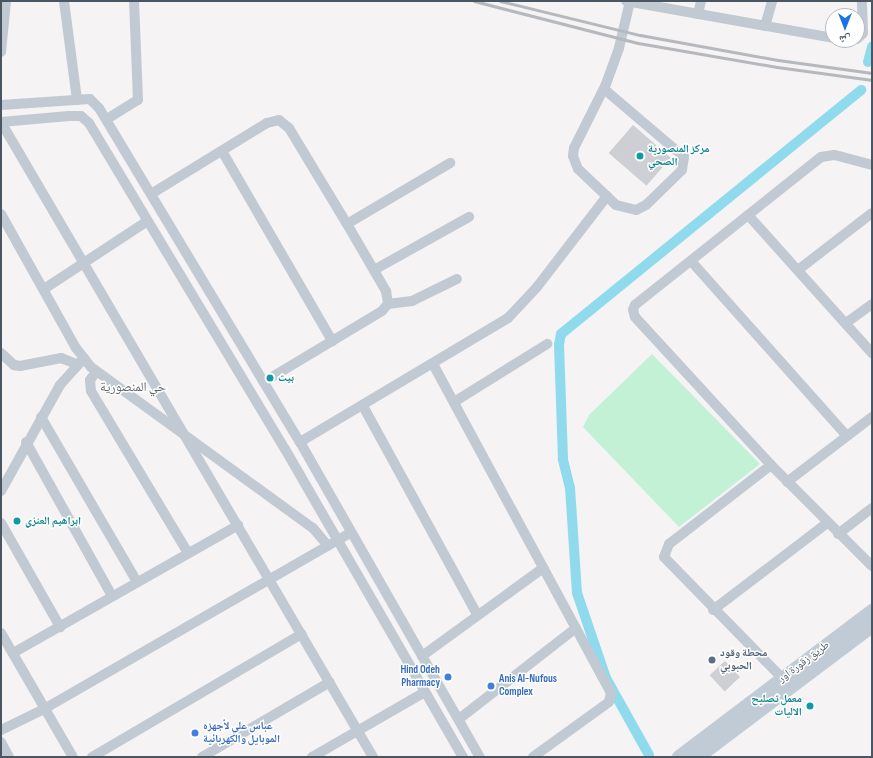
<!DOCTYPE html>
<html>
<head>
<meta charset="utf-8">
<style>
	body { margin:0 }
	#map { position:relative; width:873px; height:758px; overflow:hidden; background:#f5f3f3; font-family:"Sofia Sans Condensed","Noto Naskh Arabic",sans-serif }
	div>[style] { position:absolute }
	.green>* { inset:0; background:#c3f1d5 }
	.canal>* { height:10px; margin:-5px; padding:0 5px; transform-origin:5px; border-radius:5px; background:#90daee }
	.building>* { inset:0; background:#cdcfd5; transform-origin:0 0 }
	.minor>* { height:10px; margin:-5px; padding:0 5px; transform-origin:5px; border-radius:5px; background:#c1cad2 }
	.secondary>* { height:14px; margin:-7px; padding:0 7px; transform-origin:7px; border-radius:7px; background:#c1cbd6 }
	.rail>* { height:3px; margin:-1.5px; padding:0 1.5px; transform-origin:1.5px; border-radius:1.5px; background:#b5b8bd }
	.dots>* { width:11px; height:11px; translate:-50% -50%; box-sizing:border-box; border:2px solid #fff; border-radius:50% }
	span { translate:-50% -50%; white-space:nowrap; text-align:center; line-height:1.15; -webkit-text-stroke:3px #fff; paint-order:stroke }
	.culture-label { font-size:11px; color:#0d838f; font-weight:700 }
	.left { translate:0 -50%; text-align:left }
	.right { translate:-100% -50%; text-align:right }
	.service-label { font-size:11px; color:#4e5e75; font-weight:700 }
	.street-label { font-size:11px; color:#4a5661 }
	.shop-label { font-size:11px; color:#366cbe; font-weight:700 }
	.quarter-label { font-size:13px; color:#5f6368 }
	.frame { position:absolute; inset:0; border:2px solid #4a5661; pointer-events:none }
	.north { position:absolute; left:825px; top:8px; width:40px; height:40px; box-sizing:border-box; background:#fff; border:1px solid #b7bbc0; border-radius:50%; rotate:180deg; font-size:11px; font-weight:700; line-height:16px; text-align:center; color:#4a5661 }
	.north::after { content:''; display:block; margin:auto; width:14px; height:18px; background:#1a73e8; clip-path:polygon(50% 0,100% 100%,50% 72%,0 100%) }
</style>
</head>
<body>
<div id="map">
	<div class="green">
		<div style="clip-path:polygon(652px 354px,760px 464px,679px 527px,583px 427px,589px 415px)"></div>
	</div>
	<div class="canal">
		<div style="left:868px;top:62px;width:16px;rotate:-75deg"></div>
		<div style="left:649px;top:755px;width:88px;rotate:-119.2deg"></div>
		<div style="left:606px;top:678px;width:90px;rotate:-108.8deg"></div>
		<div style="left:577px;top:593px;width:105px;rotate:-93.8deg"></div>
		<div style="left:570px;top:488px;width:30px;rotate:-104deg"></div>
		<div style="left:563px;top:459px;width:114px;rotate:-92deg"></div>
		<div style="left:559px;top:345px;width:11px;rotate:-80deg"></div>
		<div style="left:561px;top:334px;width:387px;rotate:-39.1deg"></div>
	</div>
	<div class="building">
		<div style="left:633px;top:125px;width:50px;height:37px;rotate:41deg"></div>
		<div style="left:725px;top:661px;width:22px;height:21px;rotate:47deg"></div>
	</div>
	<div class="minor">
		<div style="left:64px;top:1px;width:100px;rotate:82.5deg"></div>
		<div style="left:626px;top:1px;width:210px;rotate:10.1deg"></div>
		<div style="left:698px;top:14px;width:13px;rotate:-77deg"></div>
		<div style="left:765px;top:26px;width:26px;rotate:-74deg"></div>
		<div style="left:857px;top:39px;width:8px;rotate:-45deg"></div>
		<div style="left:863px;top:33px;width:32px;rotate:-92deg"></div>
		<div style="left:1px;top:52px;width:51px;rotate:-84.4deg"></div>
		<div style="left:604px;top:89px;width:105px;rotate:40.4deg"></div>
		<div style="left:684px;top:157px;width:13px;rotate:99deg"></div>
		<div style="left:682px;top:170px;width:50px;rotate:135.8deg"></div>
		<div style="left:646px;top:205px;width:11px;rotate:153deg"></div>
		<div style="left:636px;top:210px;width:21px;rotate:-166deg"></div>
		<div style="left:616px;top:205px;width:52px;rotate:-136.5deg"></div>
		<div style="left:578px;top:169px;width:14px;rotate:-111deg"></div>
		<div style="left:573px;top:156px;width:8px;rotate:-83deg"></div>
		<div style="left:574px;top:148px;width:72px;rotate:-63.4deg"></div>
		<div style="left:606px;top:84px;width:38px;rotate:-70deg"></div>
		<div style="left:619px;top:48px;width:48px;rotate:-76.8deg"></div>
		<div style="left:1px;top:105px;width:89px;rotate:-3.9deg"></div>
		<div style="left:90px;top:99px;width:13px;rotate:45deg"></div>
		<div style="left:99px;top:108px;width:390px;rotate:59deg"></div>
		<div style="left:300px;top:442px;width:363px;rotate:60.3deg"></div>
		<div style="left:107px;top:119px;width:36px;rotate:-32deg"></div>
		<div style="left:138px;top:100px;width:99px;rotate:-92.3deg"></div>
		<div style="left:1px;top:122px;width:68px;rotate:-5deg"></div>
		<div style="left:69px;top:116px;width:12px"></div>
		<div style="left:81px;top:116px;width:11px;rotate:41deg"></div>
		<div style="left:89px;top:123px;width:380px;rotate:59deg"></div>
		<div style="left:285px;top:449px;width:356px;rotate:60deg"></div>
		<div style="left:1px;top:122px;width:736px;rotate:59.64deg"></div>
		<div style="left:222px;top:151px;width:220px;rotate:59.9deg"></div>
		<div style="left:872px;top:165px;width:39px;rotate:-165deg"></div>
		<div style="left:834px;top:155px;width:13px;rotate:171deg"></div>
		<div style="left:821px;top:157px;width:238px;rotate:141.5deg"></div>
		<div style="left:635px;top:305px;width:5px;rotate:112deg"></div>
		<div style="left:633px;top:310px;width:7px;rotate:74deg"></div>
		<div style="left:635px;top:317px;width:201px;rotate:47.4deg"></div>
		<div style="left:771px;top:465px;width:143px;rotate:45deg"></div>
		<div style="left:151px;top:194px;width:136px;rotate:-31.5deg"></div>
		<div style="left:267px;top:123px;width:12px;rotate:-14deg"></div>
		<div style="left:279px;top:120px;width:13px;rotate:39deg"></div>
		<div style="left:289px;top:128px;width:112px;rotate:58.9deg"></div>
		<div style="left:347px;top:224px;width:78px;rotate:59.8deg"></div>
		<div style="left:386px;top:291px;width:13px;rotate:81deg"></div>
		<div style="left:388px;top:304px;width:9px;rotate:131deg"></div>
		<div style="left:382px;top:311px;width:138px;rotate:149deg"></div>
		<div style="left:1px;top:214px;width:154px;rotate:60.8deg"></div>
		<div style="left:76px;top:348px;width:24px;rotate:52deg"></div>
		<div style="left:91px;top:367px;width:274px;rotate:36deg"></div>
		<div style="left:313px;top:528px;width:23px;rotate:50deg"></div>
		<div style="left:748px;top:215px;width:186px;rotate:48.1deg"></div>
		<div style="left:347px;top:224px;width:120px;rotate:-30.6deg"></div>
		<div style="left:691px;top:261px;width:234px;rotate:48.3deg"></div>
		<div style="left:374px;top:270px;width:109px;rotate:-29.2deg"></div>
		<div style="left:798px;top:270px;width:93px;rotate:-37.6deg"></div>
		<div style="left:44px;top:289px;width:122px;rotate:-33.3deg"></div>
		<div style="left:388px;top:304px;width:24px;rotate:-7deg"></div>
		<div style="left:412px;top:301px;width:50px;rotate:-26.1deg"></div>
		<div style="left:846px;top:323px;width:32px;rotate:-36deg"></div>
		<div style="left:1px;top:353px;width:18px;rotate:43deg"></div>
		<div style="left:14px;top:365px;width:6px;rotate:9deg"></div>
		<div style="left:20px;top:366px;width:42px;rotate:-11deg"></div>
		<div style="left:61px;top:358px;width:17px;rotate:21deg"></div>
		<div style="left:433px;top:364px;width:374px;rotate:61.6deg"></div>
		<div style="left:611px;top:693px;width:9px;rotate:103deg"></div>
		<div style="left:609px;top:702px;width:94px;rotate:144.1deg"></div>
		<div style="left:96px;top:372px;width:10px;rotate:127deg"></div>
		<div style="left:90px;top:380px;width:11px;rotate:85deg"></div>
		<div style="left:91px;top:391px;width:189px;rotate:59.1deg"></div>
		<div style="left:454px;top:402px;width:110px;rotate:-31.9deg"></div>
		<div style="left:363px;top:406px;width:237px;rotate:61.3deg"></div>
		<div style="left:41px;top:417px;width:191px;rotate:59.8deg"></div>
		<div style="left:26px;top:442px;width:176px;rotate:60.8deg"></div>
		<div style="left:300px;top:442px;width:242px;rotate:-30.8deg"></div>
		<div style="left:508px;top:318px;width:42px;rotate:-46.9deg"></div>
		<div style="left:537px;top:287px;width:115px;rotate:-52.4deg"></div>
		<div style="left:771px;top:465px;width:129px;rotate:142.2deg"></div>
		<div style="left:669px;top:544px;width:14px;rotate:111deg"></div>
		<div style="left:664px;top:557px;width:169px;rotate:45.7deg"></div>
		<div style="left:787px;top:482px;width:107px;rotate:-37.4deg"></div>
		<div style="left:1px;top:491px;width:121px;rotate:-60.9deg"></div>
		<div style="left:60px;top:385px;width:36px;rotate:-48deg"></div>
		<div style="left:1px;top:523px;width:120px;rotate:60.4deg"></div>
		<div style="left:838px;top:534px;width:43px;rotate:-37.4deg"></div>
		<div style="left:713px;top:610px;width:143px;rotate:-37.3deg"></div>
		<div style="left:1px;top:633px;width:143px;rotate:59.9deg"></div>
		<div style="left:13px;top:653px;width:259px;rotate:-29.6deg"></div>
		<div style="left:422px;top:656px;width:150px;rotate:-36deg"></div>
		<div style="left:459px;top:719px;width:148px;rotate:-37.9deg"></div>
		<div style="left:1px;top:730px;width:48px;rotate:-26deg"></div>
		<div style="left:44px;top:709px;width:353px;rotate:-29.9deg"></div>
		<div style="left:1px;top:742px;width:17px;rotate:62deg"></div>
		<div style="left:92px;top:757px;width:243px;rotate:-30.4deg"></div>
		<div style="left:202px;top:757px;width:148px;rotate:-30.4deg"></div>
		<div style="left:312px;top:757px;width:130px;rotate:-29.9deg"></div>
	</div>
	<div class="secondary">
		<div style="left:679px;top:757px;width:242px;rotate:-37.1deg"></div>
		<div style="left:698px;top:757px;width:218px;rotate:-37deg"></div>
	</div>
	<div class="rail">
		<div style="left:474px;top:1px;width:169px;rotate:14.4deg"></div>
		<div style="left:638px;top:43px;width:141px;rotate:9.8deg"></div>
		<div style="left:777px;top:67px;width:96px;rotate:7.8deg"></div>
		<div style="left:500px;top:1px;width:144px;rotate:13.7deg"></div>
		<div style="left:640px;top:35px;width:140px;rotate:10.3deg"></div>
		<div style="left:778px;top:60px;width:95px;rotate:7.9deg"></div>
	</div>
	<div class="dots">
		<div style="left:640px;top:156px;background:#0f9aa8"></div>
		<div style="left:270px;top:378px;background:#0f9aa8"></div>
		<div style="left:17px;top:521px;background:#0f9aa8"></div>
		<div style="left:712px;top:660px;background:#5c6f8a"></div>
		<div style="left:448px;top:677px;background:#3f7fe0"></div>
		<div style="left:491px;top:686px;background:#3f7fe0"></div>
		<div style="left:810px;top:706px;background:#0f9aa8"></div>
		<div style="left:195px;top:733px;background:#3f7fe0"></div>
	</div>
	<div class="culture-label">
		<span class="left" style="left:648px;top:156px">مركز المنصورية<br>الصحي</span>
		<span class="left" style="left:278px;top:378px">بيت</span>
		<span class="left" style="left:25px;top:521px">ابراهيم العنزي</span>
		<span class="right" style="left:802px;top:706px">معمل تصليح<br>الاليات</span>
	</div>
	<div class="service-label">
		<span class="left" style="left:720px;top:660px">محطة وقود<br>الحبوبي</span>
	</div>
	<div class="street-label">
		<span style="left:804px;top:662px;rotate:-37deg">طريق زقورة اور</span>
	</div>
	<div class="shop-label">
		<span class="right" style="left:440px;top:677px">Hind Odeh<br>Pharmacy</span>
		<span class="left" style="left:499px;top:686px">Anis Al-Nufous<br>Complex</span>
		<span class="left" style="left:203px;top:733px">عباس علي لأجهزه<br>الموبايل والكهربائية</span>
	</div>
	<div class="quarter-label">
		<span style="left:133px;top:387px">حي المنصورية</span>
	</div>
	<div class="frame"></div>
	<div class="north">ش</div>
</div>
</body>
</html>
